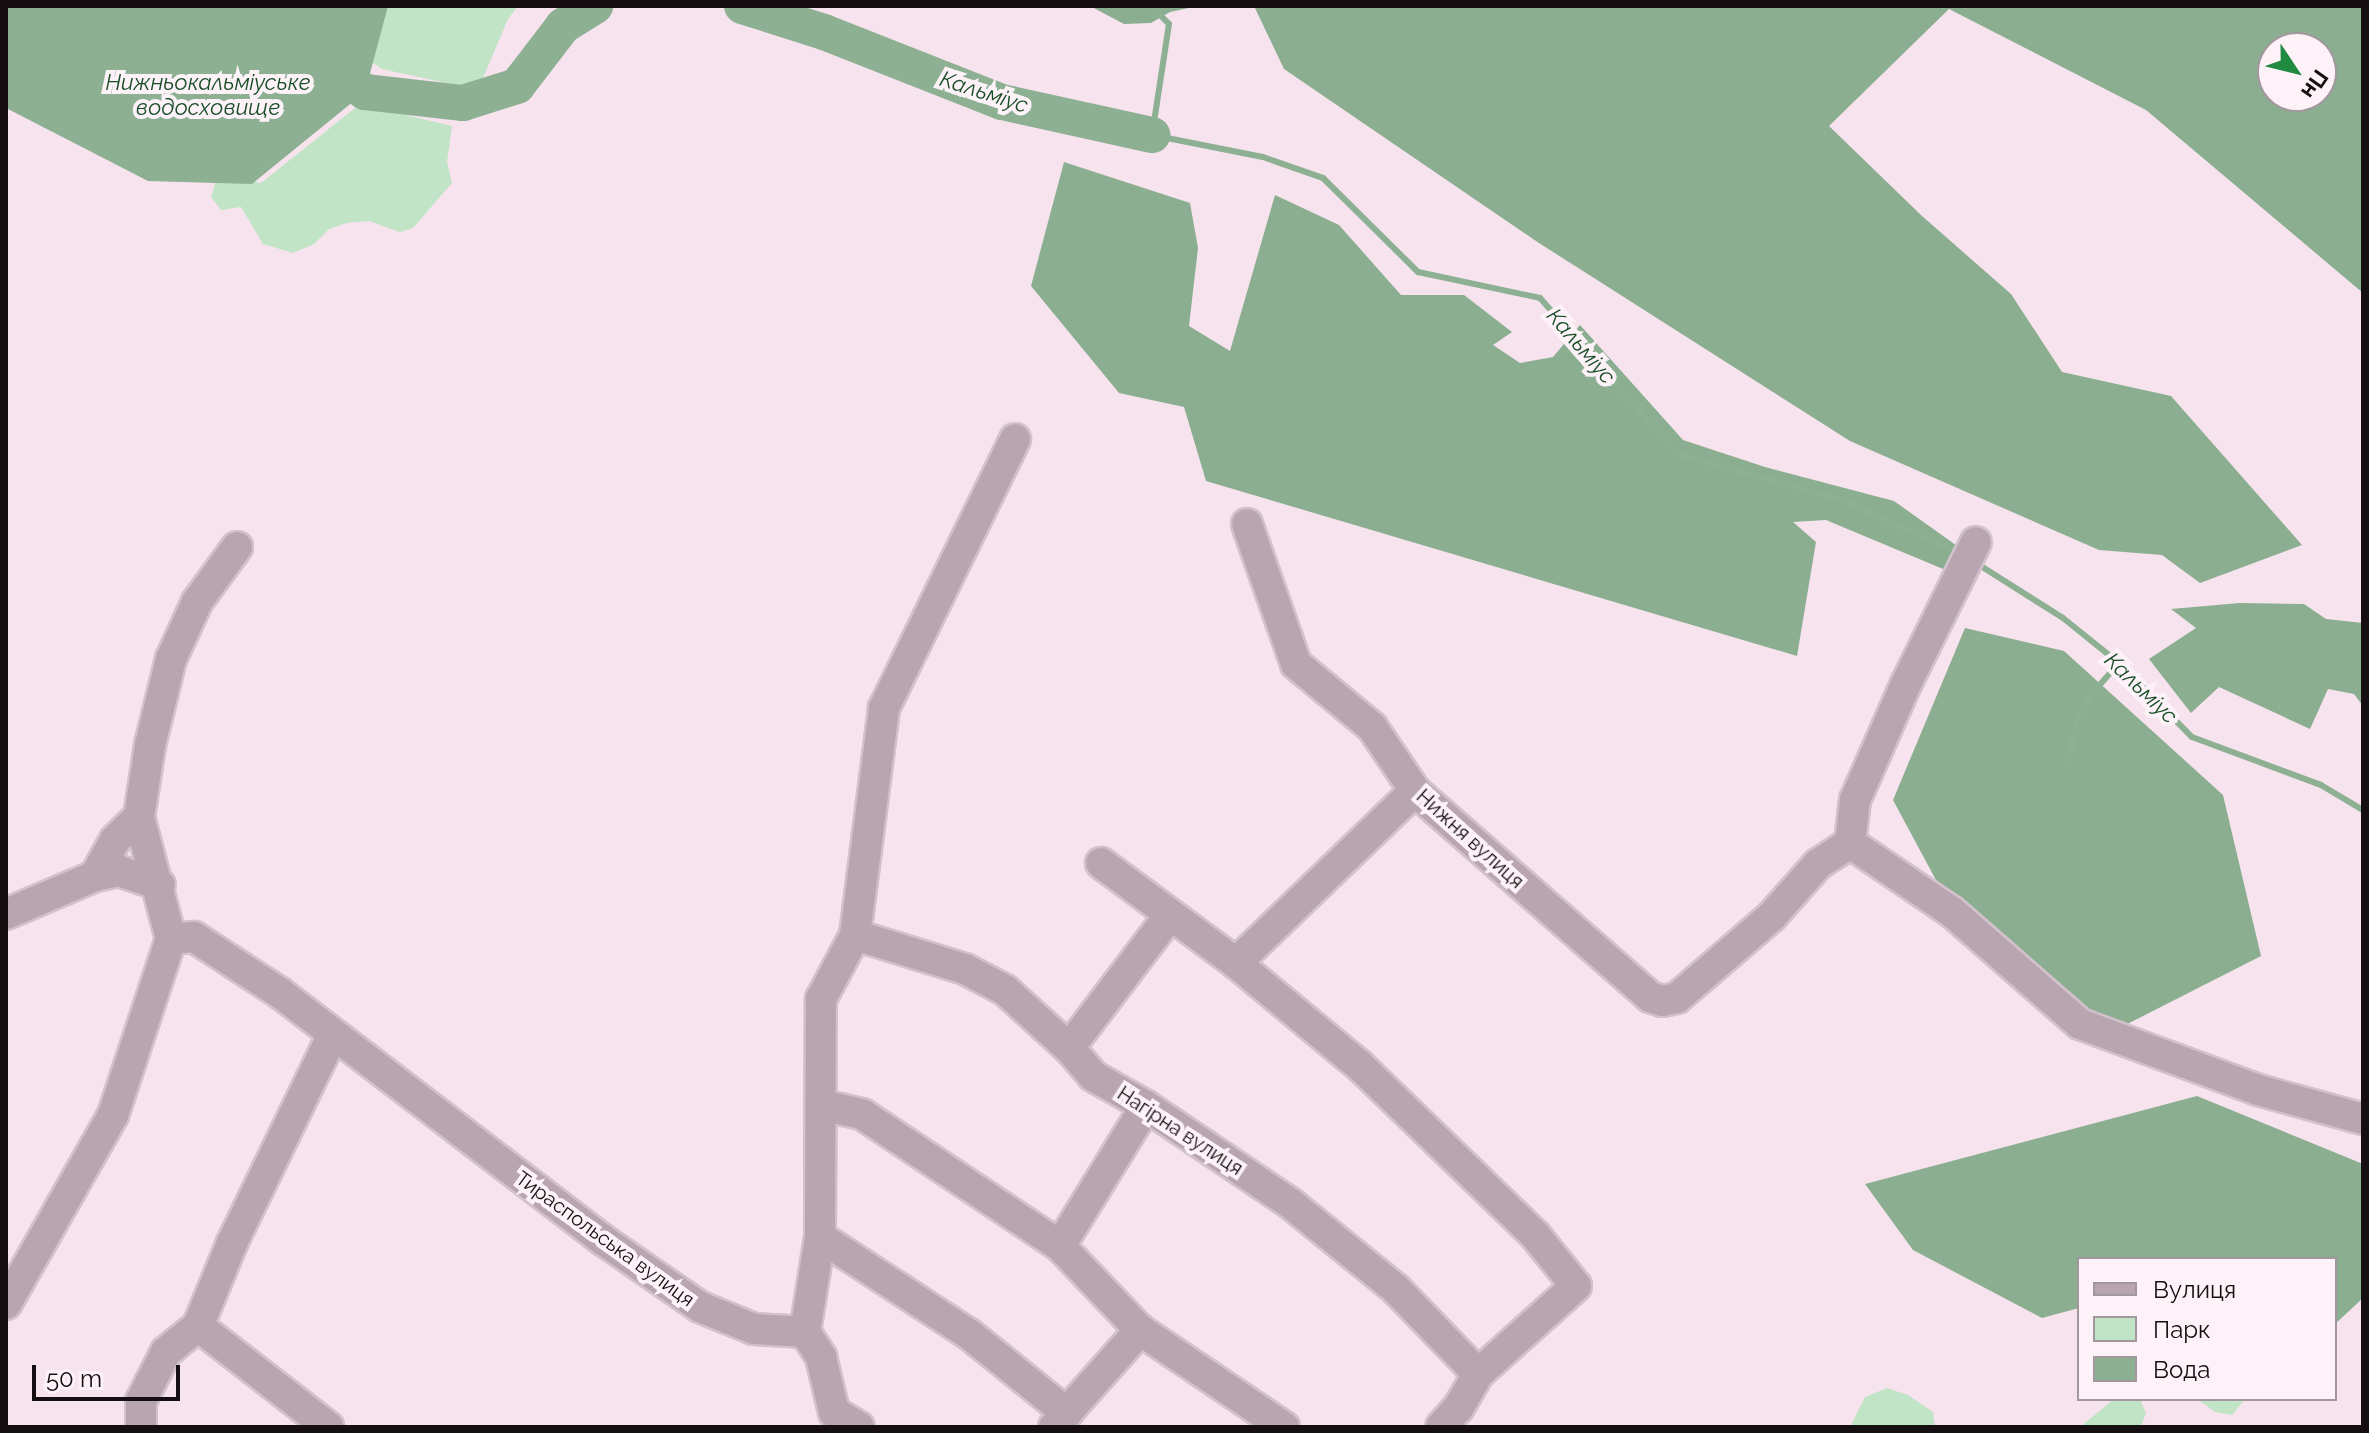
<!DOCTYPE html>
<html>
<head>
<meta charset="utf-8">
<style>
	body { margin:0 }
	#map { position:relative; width:2369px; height:1433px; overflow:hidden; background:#f6e3ee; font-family:Raleway,sans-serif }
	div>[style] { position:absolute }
	.green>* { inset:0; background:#c2e4c6 }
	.forest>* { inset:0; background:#8bae90 }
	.water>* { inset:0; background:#8db092 }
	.stream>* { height:6px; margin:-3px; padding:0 3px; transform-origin:3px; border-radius:3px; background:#8db092 }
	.river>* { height:36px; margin:-18px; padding:0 18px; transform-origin:18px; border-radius:18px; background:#8db092 }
	.roads { filter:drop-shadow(2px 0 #d2c1cb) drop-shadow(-2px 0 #d2c1cb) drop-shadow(0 2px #d2c1cb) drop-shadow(0 -2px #d2c1cb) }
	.minor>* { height:30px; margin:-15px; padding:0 15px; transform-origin:15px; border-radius:15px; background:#b8a5b0 }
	span { translate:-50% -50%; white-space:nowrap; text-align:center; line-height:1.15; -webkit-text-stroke:8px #fef2f9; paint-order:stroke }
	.street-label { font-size:20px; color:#150f12 }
	.water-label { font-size:22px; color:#174e26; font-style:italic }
	.frame { position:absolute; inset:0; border:8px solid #150f12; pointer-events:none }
	.legend { position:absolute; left:2077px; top:1257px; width:260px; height:144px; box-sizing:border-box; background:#fef2f9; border:2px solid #a1979d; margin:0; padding:10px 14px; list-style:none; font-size:24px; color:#150f12 }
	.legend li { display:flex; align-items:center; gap:16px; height:40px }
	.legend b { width:40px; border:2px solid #a1979d }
	.north { position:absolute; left:2257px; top:32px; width:80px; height:80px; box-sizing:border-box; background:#fef2f9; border:2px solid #a1979d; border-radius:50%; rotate:125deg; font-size:22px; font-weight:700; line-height:32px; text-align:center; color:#150f12 }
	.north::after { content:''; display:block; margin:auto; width:28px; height:36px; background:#218a41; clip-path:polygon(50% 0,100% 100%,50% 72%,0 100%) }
	.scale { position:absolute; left:32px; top:1365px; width:148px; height:36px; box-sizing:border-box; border:4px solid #150f12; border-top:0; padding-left:10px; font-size:24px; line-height:28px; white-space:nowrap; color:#150f12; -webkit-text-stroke:6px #fef2f9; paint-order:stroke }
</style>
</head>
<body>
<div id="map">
	<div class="green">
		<div style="clip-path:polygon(352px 6px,518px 6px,508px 19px,478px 90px,382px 69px,351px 48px)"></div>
		<div style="clip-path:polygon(360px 104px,452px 126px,447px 162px,452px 183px,413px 228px,400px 232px,369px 221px,347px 223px,329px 229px,314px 244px,293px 253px,263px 244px,241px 207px,221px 210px,211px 197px,218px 174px,261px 183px)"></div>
		<div style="clip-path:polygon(1887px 1388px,1908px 1395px,1933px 1412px,1935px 1427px,1850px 1427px,1865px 1397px)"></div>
		<div style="clip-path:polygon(2140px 1399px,2146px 1413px,2141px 1427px,2080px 1427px,2113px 1400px)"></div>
		<div style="clip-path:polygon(2197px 1399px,2245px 1399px,2232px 1415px,2215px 1412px)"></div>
	</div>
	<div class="forest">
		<div style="clip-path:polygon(1090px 6px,1198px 6px,1170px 12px,1151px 23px,1124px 24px)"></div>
		<div style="clip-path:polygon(evenodd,1254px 6px,2363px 6px,2363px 293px,2146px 110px,1949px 9px,1829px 126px,1922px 216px,2011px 294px,2062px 372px,2171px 396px,2302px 545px,2200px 583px,2162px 555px,2099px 550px,1850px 441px,1539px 243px,1284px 69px,1254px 6px,2321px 48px,2321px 96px,2273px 96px,2273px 48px,2321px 48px)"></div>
		<div style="clip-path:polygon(1064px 162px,1190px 203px,1198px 248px,1189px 326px,1230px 351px,1275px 195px,1339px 225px,1401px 295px,1464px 295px,1512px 332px,1493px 345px,1520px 363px,1553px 357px,1580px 325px,1683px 440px,1765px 467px,1894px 501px,1960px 548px,1943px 569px,1826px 520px,1793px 522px,1816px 542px,1797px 656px,1206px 481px,1184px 407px,1119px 393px,1031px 286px)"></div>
		<div style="clip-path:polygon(2240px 603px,2304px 604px,2326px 619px,2363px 623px,2363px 706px,2354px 694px,2328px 689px,2310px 729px,2219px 687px,2191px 713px,2149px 659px,2196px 628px,2171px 609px)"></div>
		<div style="clip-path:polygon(1965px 628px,2064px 651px,2223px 795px,2261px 956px,2090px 1043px,1944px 895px,1893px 800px)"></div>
		<div style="clip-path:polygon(2197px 1096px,2363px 1164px,2363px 1298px,2335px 1324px,2335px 1259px,2079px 1259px,2079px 1308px,2042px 1318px,1913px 1250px,1865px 1184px)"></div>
	</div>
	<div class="water">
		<div style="clip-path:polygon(6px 6px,388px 6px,365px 92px,252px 184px,148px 181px,6px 108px)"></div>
	</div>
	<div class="stream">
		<div style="left:1151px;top:6px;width:25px;rotate:45deg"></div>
		<div style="left:1169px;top:24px;width:112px;rotate:98.7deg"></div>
		<div style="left:1152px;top:135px;width:113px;rotate:11.2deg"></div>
		<div style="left:1263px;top:157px;width:64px;rotate:19.3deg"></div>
		<div style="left:1323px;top:178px;width:134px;rotate:44.7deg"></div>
		<div style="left:1418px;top:272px;width:125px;rotate:12deg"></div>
		<div style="left:1540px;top:298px;width:208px;rotate:48.7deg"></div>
		<div style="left:1677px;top:454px;width:171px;rotate:15.6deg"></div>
		<div style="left:1842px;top:500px;width:128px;rotate:24.4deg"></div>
		<div style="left:1976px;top:563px;width:103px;rotate:32.3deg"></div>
		<div style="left:2063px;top:618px;width:72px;rotate:38.8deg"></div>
		<div style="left:2119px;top:663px;width:104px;rotate:45.4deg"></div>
		<div style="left:2192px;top:737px;width:138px;rotate:20.4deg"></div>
		<div style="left:2321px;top:785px;width:49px;rotate:30.8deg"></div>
		<div style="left:2068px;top:761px;width:47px;rotate:-76.6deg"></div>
		<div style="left:2079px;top:715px;width:21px;rotate:-61deg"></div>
		<div style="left:2089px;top:697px;width:45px;rotate:-48.6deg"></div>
	</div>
	<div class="river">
		<div style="left:742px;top:6px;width:86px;rotate:17.6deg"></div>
		<div style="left:824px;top:32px;width:191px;rotate:21.5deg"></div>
		<div style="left:1002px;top:102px;width:154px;rotate:12.4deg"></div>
		<div style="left:325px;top:64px;width:49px;rotate:35deg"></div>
		<div style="left:365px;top:92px;width:99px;rotate:6.4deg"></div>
		<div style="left:463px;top:103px;width:57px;rotate:-17.5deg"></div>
		<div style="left:517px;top:86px;width:76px;rotate:-52.5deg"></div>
		<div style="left:563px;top:26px;width:38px;rotate:-32deg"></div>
	</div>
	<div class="roads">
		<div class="minor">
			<div style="left:1247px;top:524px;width:148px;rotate:70.7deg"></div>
			<div style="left:1296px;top:664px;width:99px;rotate:39.7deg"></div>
			<div style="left:1372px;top:727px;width:77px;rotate:56.1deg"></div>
			<div style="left:1415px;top:791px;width:313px;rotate:41.2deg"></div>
			<div style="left:1650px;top:997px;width:13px;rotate:18deg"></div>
			<div style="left:1662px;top:1001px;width:15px;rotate:-11deg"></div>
			<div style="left:1677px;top:998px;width:125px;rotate:-40.8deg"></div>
			<div style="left:1772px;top:916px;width:69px;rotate:-48.5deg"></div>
			<div style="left:1818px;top:864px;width:38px;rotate:-33deg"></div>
			<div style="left:1850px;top:843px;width:43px;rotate:-83.4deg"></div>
			<div style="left:1855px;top:800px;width:127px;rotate:-66.3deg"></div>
			<div style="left:1906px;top:684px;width:158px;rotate:-63.8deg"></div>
			<div style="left:1850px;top:843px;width:123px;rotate:34.1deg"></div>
			<div style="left:1952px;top:912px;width:170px;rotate:41.2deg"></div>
			<div style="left:2080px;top:1024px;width:190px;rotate:20.3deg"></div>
			<div style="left:2258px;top:1090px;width:109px;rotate:15.4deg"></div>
			<div style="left:1101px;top:863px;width:168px;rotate:36.5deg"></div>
			<div style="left:1236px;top:963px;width:161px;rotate:39.7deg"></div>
			<div style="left:1360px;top:1066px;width:243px;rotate:44deg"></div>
			<div style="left:1535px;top:1235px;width:65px;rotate:51.2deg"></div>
			<div style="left:1576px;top:1286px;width:132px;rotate:138.1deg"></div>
			<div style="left:1478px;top:1374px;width:39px;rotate:120deg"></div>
			<div style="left:1458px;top:1408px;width:25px;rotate:132deg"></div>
			<div style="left:95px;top:876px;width:41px;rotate:-60.9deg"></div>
			<div style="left:115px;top:840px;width:33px;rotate:-44deg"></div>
			<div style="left:6px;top:914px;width:97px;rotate:-23.1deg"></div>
			<div style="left:95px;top:876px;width:25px;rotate:-12deg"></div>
			<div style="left:119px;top:871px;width:43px;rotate:18.9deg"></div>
			<div style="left:855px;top:935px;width:115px;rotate:17.2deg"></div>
			<div style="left:965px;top:969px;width:45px;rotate:27.7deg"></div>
			<div style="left:1005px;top:990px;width:86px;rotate:42.2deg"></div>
			<div style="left:1069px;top:1048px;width:37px;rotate:49deg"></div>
			<div style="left:1093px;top:1076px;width:61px;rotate:29.5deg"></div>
			<div style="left:1146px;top:1106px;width:174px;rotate:34deg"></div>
			<div style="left:1290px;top:1203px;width:136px;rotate:39.1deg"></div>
			<div style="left:1396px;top:1289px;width:118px;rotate:46deg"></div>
			<div style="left:171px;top:939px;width:23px;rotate:-5deg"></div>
			<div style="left:194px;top:937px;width:103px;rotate:33.1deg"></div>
			<div style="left:280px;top:993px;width:407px;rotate:37.4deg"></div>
			<div style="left:603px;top:1240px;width:118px;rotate:34.6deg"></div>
			<div style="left:700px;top:1307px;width:58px;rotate:22.2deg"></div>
			<div style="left:754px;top:1329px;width:51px;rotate:3.4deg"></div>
			<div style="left:805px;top:1332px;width:30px;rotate:57deg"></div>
			<div style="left:821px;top:1357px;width:57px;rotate:76.7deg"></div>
			<div style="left:834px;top:1412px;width:29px;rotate:31deg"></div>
			<div style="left:1236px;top:963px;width:248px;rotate:-43.9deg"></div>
			<div style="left:1069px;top:1048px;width:167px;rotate:-52.8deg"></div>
			<div style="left:822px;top:1105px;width:41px;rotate:12.7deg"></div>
			<div style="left:862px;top:1114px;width:238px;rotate:33.7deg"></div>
			<div style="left:1060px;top:1246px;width:116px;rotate:46.4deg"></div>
			<div style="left:1140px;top:1330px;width:174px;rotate:34deg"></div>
			<div style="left:820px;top:1237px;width:178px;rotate:33.1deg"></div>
			<div style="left:969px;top:1334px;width:126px;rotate:38.9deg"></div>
			<div style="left:1060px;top:1246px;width:164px;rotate:-58.4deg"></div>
			<div style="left:6px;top:1304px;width:217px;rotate:-60.5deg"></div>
			<div style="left:113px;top:1115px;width:185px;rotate:-71.8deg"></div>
			<div style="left:171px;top:939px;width:126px;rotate:-104.7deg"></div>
			<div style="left:139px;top:817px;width:73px;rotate:-81.3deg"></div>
			<div style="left:150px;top:745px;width:89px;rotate:-76.3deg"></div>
			<div style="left:171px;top:659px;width:63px;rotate:-65.5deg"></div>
			<div style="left:197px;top:602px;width:68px;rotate:-54deg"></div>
			<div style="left:198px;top:1326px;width:165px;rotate:37.8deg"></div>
			<div style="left:805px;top:1332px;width:96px;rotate:-81deg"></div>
			<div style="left:820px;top:1237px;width:238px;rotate:-89.8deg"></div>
			<div style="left:821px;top:999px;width:72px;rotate:-62deg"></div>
			<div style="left:855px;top:935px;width:229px;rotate:-82.7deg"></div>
			<div style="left:884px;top:708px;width:299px;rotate:-64deg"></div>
			<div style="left:141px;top:1427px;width:26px;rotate:-90deg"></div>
			<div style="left:141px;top:1401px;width:55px;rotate:-63deg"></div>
			<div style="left:166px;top:1352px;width:41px;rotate:-39.1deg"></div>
			<div style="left:198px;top:1326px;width:90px;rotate:-67.7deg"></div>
			<div style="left:232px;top:1243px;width:230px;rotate:-64.2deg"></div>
			<div style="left:1054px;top:1427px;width:130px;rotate:-48.4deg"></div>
		</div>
	</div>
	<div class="street-label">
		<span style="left:1470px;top:839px;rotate:42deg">Нижня вулиця</span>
		<span style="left:1180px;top:1131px;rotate:33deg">Нагірна вулиця</span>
		<span style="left:605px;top:1239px;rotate:36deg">Тираспольська вулиця</span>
	</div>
	<div class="water-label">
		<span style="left:208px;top:95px">Нижньокальміуське<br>водосховище</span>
		<span style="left:984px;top:92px;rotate:18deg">Кальміус</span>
		<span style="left:1581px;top:346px;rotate:49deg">Кальміус</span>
		<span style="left:2141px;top:688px;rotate:44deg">Кальміус</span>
	</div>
	<div class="frame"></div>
	<ul class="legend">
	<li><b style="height:10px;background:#b8a5b0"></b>Вулиця</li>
	<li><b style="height:22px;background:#c2e4c6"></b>Парк</li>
	<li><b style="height:22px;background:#8db092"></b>Вода</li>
	</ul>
	<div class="north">Пн</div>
	<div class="scale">50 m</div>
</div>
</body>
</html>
